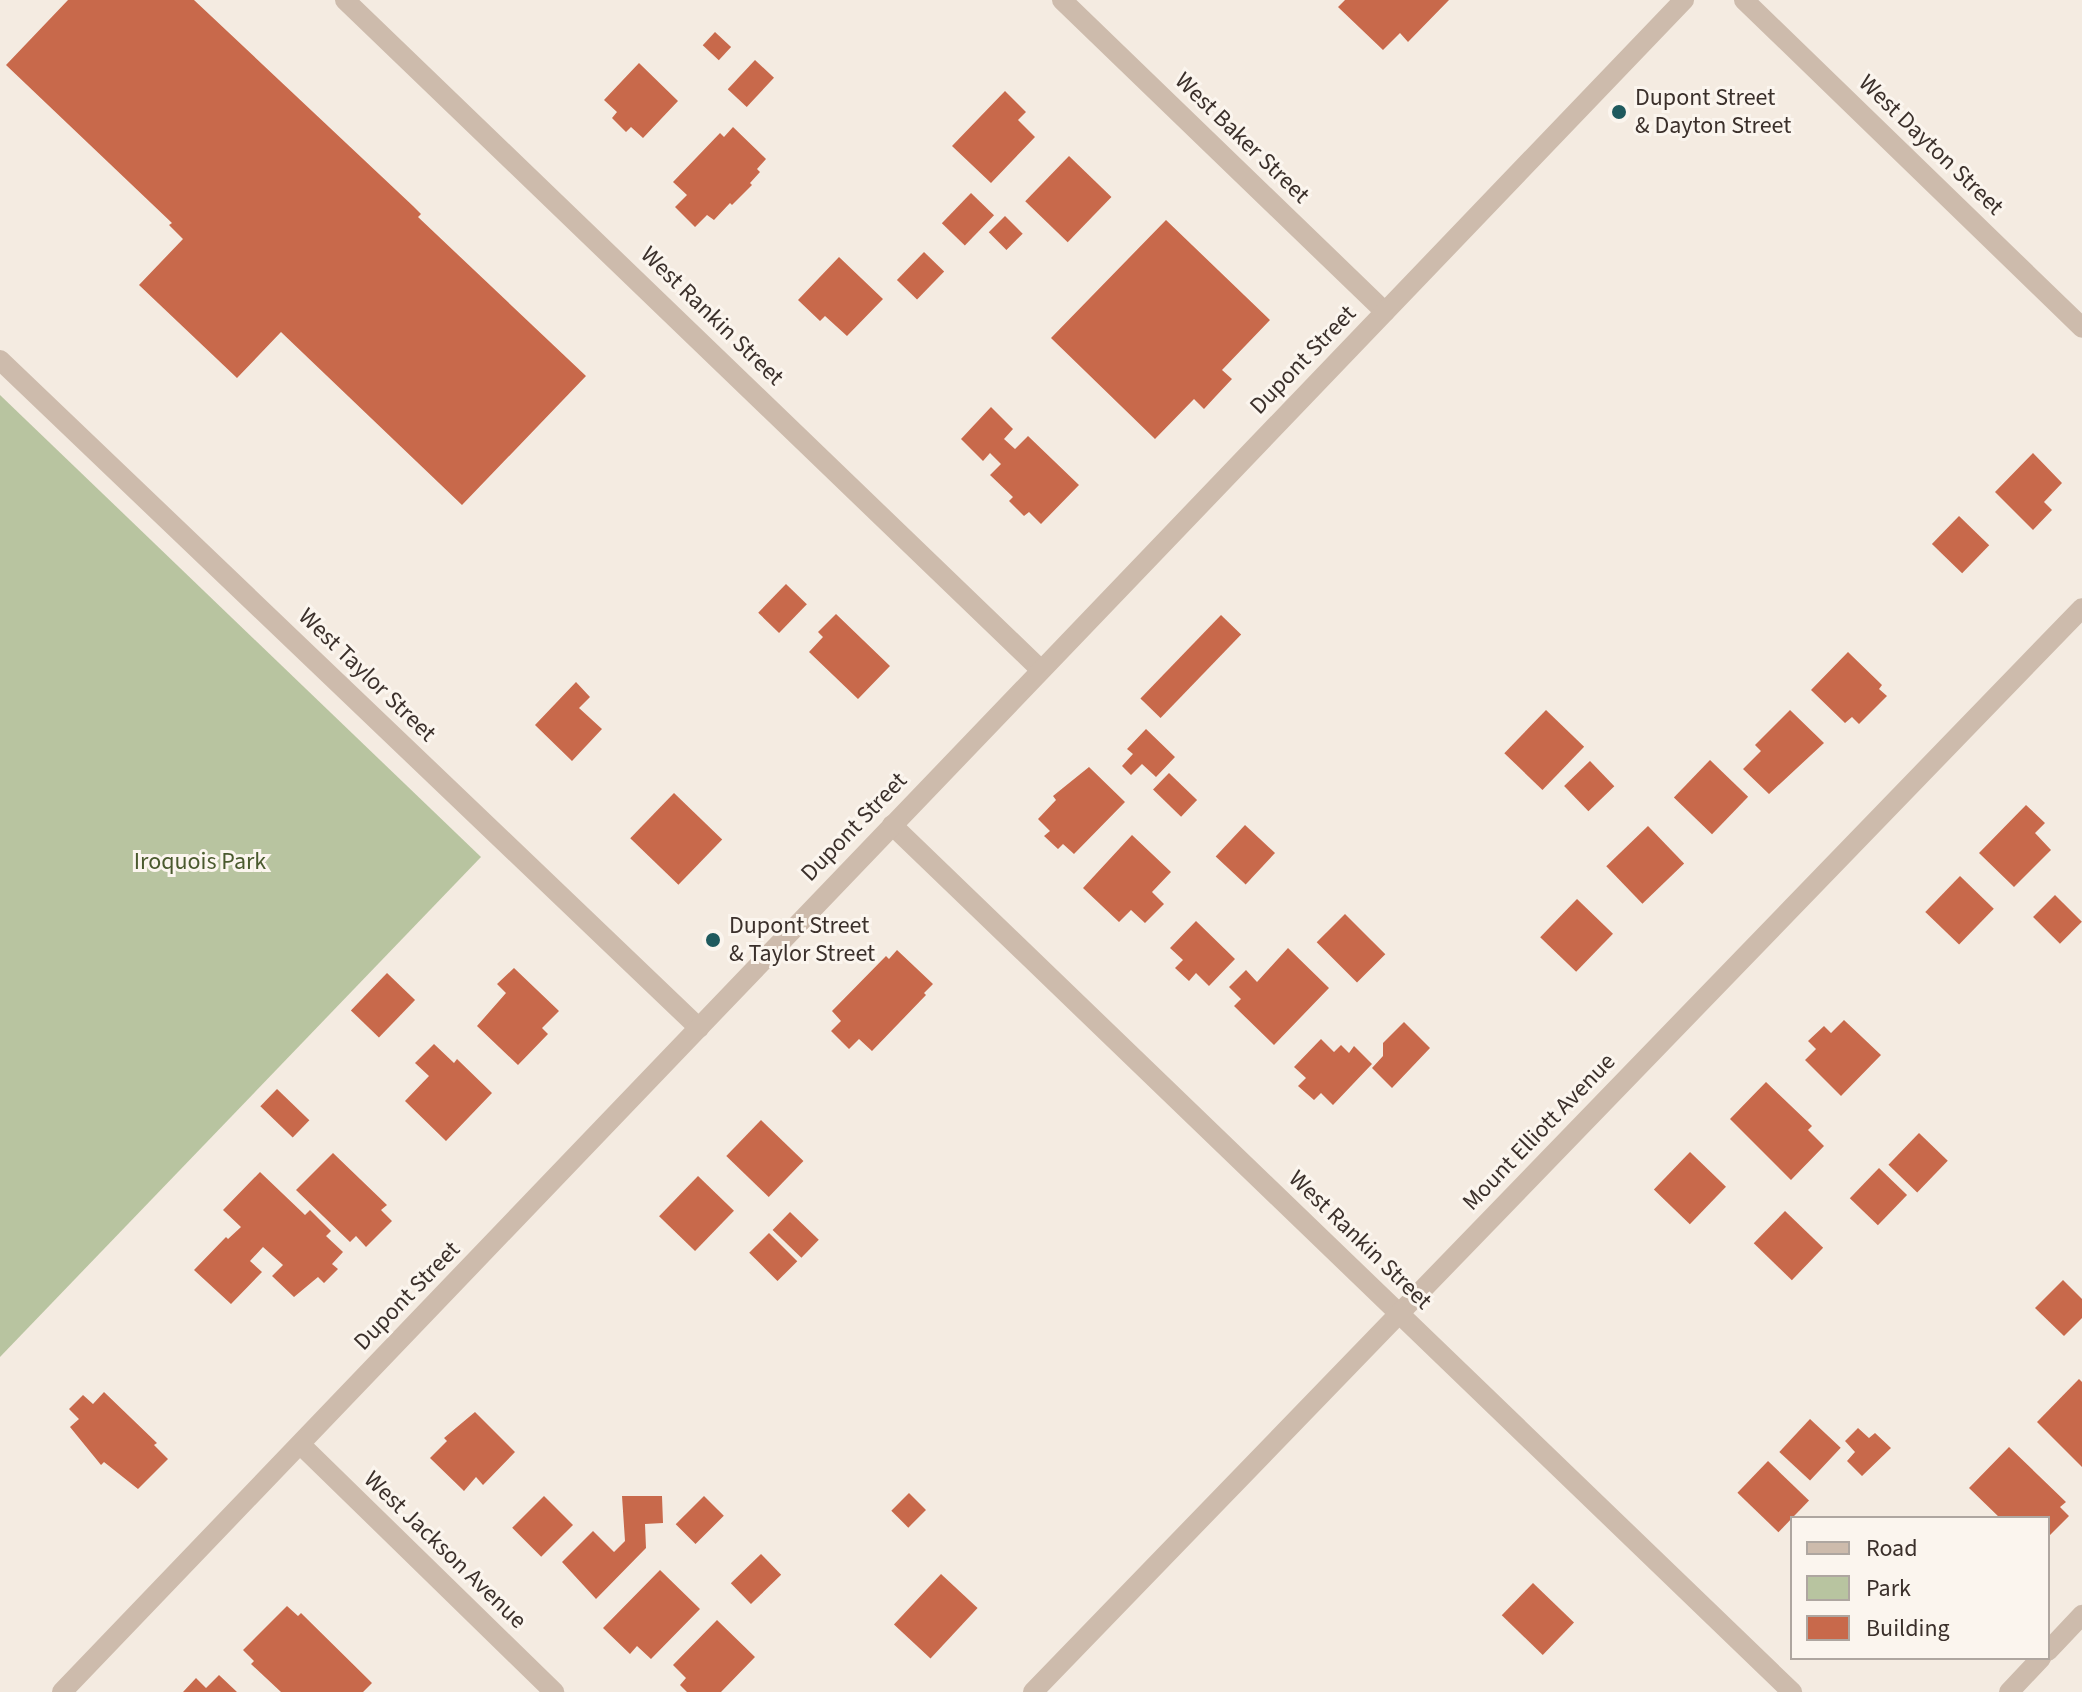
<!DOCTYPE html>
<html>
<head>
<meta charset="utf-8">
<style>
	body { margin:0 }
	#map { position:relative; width:2082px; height:1692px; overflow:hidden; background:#f4ebe1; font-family:"Source Sans 3",sans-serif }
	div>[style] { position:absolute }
	.green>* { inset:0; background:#b8c4a0 }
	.building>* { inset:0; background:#c8694b; transform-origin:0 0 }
	.minor>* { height:20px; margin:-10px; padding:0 10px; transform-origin:10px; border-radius:10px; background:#cdbbac }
	.dots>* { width:22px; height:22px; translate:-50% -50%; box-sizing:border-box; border:4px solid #fbf5ee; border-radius:50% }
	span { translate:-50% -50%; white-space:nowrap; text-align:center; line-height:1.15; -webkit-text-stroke:6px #fbf5ee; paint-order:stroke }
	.poi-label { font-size:24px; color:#3b302b }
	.left { translate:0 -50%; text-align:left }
	.street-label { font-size:24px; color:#3b302b }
	.park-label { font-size:24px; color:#4a5a2e }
	.legend { position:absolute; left:1790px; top:1516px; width:260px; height:144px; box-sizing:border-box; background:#fbf5ee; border:2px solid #aea6a0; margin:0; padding:10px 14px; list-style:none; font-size:24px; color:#3b302b }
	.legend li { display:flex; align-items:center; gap:16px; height:40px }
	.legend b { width:40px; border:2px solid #aea6a0 }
</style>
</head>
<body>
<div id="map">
	<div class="green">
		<div style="clip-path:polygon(0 395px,481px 857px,0 1357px)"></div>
	</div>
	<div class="building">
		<div style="clip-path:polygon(68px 0,194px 0,413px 206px,421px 214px,418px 217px,586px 376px,462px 505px,281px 332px,237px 378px,139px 285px,183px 239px,169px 225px,172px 223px,6px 65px)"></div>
		<div style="clip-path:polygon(1345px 0,1449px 0,1408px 42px,1400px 33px,1383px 50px,1338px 7px)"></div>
		<div style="left:715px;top:32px;width:22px;height:18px;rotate:43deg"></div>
		<div style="left:755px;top:60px;width:26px;height:40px;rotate:43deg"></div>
		<div style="clip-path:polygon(639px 63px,678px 101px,643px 138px,631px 127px,626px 132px,612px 118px,617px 112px,604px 100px)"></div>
		<div style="clip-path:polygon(1005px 91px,1026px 112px,1018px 120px,1035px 137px,991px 183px,952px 146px)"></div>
		<div style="clip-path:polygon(733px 127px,766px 159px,757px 169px,760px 172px,750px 183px,752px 185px,732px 205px,730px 203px,714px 220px,707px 215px,695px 227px,675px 207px,687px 195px,673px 182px,720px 133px,724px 137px)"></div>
		<div style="left:1069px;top:156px;width:59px;height:63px;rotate:44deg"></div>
		<div style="left:971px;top:193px;width:32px;height:42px;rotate:44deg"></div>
		<div style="left:1005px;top:216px;width:25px;height:23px;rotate:45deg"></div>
		<div style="clip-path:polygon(1166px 220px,1270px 320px,1222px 370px,1232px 379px,1216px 396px,1204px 409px,1194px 399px,1155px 439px,1051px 338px)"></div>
		<div style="left:924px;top:252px;width:28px;height:39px;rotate:44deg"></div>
		<div style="clip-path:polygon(839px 257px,883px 299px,847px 336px,825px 316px,820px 321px,798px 300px)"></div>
		<div style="clip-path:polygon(991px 407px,1013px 429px,1004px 439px,1015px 449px,1028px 436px,1079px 485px,1041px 524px,1029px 512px,1024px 516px,1009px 501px,1013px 497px,990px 475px,1001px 464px,990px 453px,983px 461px,961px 439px)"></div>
		<div style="clip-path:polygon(2033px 453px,2062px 483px,2044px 502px,2052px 510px,2033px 530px,1995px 492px)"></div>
		<div style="left:1959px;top:516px;width:42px;height:39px;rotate:44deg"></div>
		<div style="left:786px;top:584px;width:29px;height:40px;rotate:44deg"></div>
		<div style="clip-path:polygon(836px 614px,890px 666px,858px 699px,809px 652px,823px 637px,818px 632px)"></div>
		<div style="left:1221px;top:615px;width:28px;height:116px;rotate:44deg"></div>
		<div style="clip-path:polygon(1848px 652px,1882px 685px,1879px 689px,1887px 696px,1859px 724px,1852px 717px,1845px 723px,1811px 690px)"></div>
		<div style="clip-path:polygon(576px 682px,590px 697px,579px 708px,602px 729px,572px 761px,535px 725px)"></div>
		<div style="left:1546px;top:710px;width:53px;height:60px;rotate:44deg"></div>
		<div style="clip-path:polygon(1790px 710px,1824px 743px,1769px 794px,1743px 769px,1761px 751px,1755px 745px)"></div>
		<div style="clip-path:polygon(1146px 729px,1175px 757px,1156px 777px,1142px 764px,1131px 775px,1122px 766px,1133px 754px,1127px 749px)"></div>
		<div style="left:1710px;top:760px;width:53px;height:52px;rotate:44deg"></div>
		<div style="left:1590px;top:761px;width:35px;height:36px;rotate:46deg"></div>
		<div style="clip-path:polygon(1089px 767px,1125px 802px,1074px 854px,1063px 844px,1058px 849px,1044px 836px,1050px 831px,1038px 819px,1056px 800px,1053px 796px)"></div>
		<div style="left:1169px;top:773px;width:39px;height:23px;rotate:44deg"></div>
		<div style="left:674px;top:793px;width:67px;height:63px;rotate:44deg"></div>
		<div style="clip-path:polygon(2026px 805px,2045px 823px,2035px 833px,2051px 850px,2014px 887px,1979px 853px)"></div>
		<div style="left:1245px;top:825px;width:41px;height:43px;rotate:43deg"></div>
		<div style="left:1648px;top:826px;width:52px;height:58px;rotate:46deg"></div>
		<div style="clip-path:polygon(1132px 835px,1171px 872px,1152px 892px,1164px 904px,1145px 923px,1131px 910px,1119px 922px,1083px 888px)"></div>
		<div style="left:1960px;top:876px;width:47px;height:50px;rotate:44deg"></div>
		<div style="left:2055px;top:895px;width:38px;height:31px;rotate:45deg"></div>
		<div style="left:1577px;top:899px;width:50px;height:53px;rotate:44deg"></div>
		<div style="left:1345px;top:914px;width:57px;height:40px;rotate:45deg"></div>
		<div style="clip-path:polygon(1196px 921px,1235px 959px,1209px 986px,1196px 973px,1189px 981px,1175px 968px,1183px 960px,1170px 948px)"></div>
		<div style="clip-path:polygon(1288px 948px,1329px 988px,1274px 1045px,1234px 1006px,1241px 999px,1229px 987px,1246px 970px,1257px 982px)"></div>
		<div style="clip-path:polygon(897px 950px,933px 984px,924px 993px,926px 995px,872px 1051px,859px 1039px,849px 1049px,831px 1031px,841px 1021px,832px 1011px,886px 956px,889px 959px)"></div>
		<div style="clip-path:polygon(514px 968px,559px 1011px,542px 1028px,548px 1034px,518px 1065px,477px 1026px,506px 993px,497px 984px)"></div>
		<div style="left:387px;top:973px;width:39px;height:52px;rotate:44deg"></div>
		<div style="clip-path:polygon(1844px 1020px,1881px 1055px,1841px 1096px,1805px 1060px,1816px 1049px,1808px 1041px,1824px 1026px,1831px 1033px)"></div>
		<div style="clip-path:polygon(1404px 1022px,1430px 1048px,1392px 1088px,1372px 1068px,1383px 1056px,1383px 1043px)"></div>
		<div style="clip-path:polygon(1321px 1039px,1334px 1052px,1341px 1045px,1349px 1053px,1354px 1046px,1372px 1064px,1333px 1105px,1321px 1093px,1314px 1100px,1298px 1086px,1306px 1078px,1294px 1067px)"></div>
		<div style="clip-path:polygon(434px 1044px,454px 1063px,457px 1059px,492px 1093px,446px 1141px,405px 1101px,429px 1076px,415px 1063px)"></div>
		<div style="clip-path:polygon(1766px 1082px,1812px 1126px,1808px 1130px,1824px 1146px,1791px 1180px,1730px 1119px)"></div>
		<div style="left:277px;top:1089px;width:45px;height:24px;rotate:44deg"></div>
		<div style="left:761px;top:1120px;width:59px;height:50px;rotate:44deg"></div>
		<div style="left:1919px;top:1133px;width:40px;height:44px;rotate:44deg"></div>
		<div style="left:1690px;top:1152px;width:50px;height:52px;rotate:44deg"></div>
		<div style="clip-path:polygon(333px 1153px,387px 1205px,381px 1210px,392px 1221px,366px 1247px,356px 1236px,350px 1242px,296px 1190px)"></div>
		<div style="left:1879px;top:1168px;width:39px;height:42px;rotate:44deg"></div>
		<div style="clip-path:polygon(260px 1172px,305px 1215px,310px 1210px,331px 1231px,326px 1236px,343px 1252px,332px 1264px,338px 1269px,324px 1283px,318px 1277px,294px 1297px,272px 1276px,283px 1265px,263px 1247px,250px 1261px,262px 1272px,231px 1304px,194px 1270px,226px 1237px,228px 1239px,241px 1227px,223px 1210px)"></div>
		<div style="left:698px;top:1176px;width:50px;height:56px;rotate:44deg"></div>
		<div style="left:1785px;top:1211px;width:53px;height:45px;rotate:44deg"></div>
		<div style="left:790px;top:1212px;width:40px;height:25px;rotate:44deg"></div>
		<div style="left:769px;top:1233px;width:40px;height:28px;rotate:45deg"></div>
		<div style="clip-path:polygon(2063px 1280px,2082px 1299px,2082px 1318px,2064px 1336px,2035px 1308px)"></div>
		<div style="clip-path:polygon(2079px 1379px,2082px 1382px,2082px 1467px,2037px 1422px)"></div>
		<div style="clip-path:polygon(104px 1392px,157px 1443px,154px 1445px,168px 1459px,138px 1489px,104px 1462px,101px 1465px,70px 1427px,79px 1419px,69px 1409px,83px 1395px,93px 1404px)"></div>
		<div style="clip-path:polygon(475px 1412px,515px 1452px,483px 1485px,476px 1477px,464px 1491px,430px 1458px,447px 1441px,444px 1438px)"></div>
		<div style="left:1810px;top:1419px;width:42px;height:45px;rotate:43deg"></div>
		<div style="clip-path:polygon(1858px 1428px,1869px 1438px,1875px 1433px,1891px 1448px,1862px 1476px,1847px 1461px,1855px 1452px,1845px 1441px)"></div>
		<div style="clip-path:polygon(2009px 1447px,2066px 1502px,2060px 1507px,2069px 1516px,2048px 1537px,2048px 1518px,2000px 1518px,1969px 1488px)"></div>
		<div style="left:1768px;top:1461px;width:57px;height:44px;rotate:44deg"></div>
		<div style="left:909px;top:1493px;width:24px;height:25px;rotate:45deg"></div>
		<div style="left:544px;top:1496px;width:41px;height:45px;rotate:45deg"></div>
		<div style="clip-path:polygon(622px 1496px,662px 1496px,663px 1523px,645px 1524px,646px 1548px,596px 1599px,562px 1562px,593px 1531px,614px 1552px,625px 1541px)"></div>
		<div style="left:704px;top:1496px;width:28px;height:40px;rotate:45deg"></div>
		<div style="left:761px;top:1554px;width:29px;height:42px;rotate:46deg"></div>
		<div style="clip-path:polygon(660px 1570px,700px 1609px,651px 1659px,637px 1646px,630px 1654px,603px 1628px)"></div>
		<div style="left:941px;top:1574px;width:50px;height:69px;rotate:43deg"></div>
		<div style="left:1533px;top:1583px;width:57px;height:45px;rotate:44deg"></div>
		<div style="clip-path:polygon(287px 1606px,298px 1616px,301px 1613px,372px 1683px,363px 1692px,281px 1692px,251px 1664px,254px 1661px,243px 1650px)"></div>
		<div style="clip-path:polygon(717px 1620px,755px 1657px,721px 1692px,687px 1692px,680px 1685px,686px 1678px,673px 1665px)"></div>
		<div style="clip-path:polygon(219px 1675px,237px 1692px,183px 1692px,196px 1678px,206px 1688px)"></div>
	</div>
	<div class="minor">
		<div style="left:345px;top:0;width:966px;rotate:43.91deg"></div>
		<div style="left:1062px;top:0;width:449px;rotate:44deg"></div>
		<div style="left:1744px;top:0;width:471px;rotate:44.1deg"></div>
		<div style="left:0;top:360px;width:967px;rotate:43.7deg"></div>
		<div style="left:892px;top:825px;width:1250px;rotate:43.93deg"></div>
		<div style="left:301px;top:1445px;width:354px;rotate:44.3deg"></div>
		<div style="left:2048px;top:1651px;width:50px;rotate:-46.6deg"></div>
		<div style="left:62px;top:1692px;width:2344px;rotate:-46.21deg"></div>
		<div style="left:1033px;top:1692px;width:1508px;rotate:-45.94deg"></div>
		<div style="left:2009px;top:1692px;width:47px;rotate:-46.7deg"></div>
	</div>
	<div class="dots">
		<div style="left:1619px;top:112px;background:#1f5a5e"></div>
		<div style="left:713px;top:940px;background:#1f5a5e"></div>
	</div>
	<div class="poi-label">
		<span class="left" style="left:1635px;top:112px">Dupont Street<br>&amp; Dayton Street</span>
		<span class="left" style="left:729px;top:940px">Dupont Street<br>&amp; Taylor Street</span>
	</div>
	<div class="street-label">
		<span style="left:1242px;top:138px;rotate:44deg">West Baker Street</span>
		<span style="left:1931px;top:145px;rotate:44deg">West Dayton Street</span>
		<span style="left:712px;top:316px;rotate:44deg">West Rankin Street</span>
		<span style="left:1303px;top:360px;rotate:-46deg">Dupont Street</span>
		<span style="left:367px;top:675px;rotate:44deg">West Taylor Street</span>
		<span style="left:854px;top:827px;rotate:-46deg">Dupont Street</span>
		<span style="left:1539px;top:1132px;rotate:-46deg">Mount Elliott Avenue</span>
		<span style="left:1360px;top:1240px;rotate:44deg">West Rankin Street</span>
		<span style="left:407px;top:1296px;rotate:-46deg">Dupont Street</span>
		<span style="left:445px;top:1550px;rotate:44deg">West Jackson Avenue</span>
	</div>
	<div class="park-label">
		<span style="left:200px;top:862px">Iroquois Park</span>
	</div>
	<ul class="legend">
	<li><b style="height:10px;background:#cdbbac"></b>Road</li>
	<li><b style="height:22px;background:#b8c4a0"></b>Park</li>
	<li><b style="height:22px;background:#c8694b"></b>Building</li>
	</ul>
</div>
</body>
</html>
